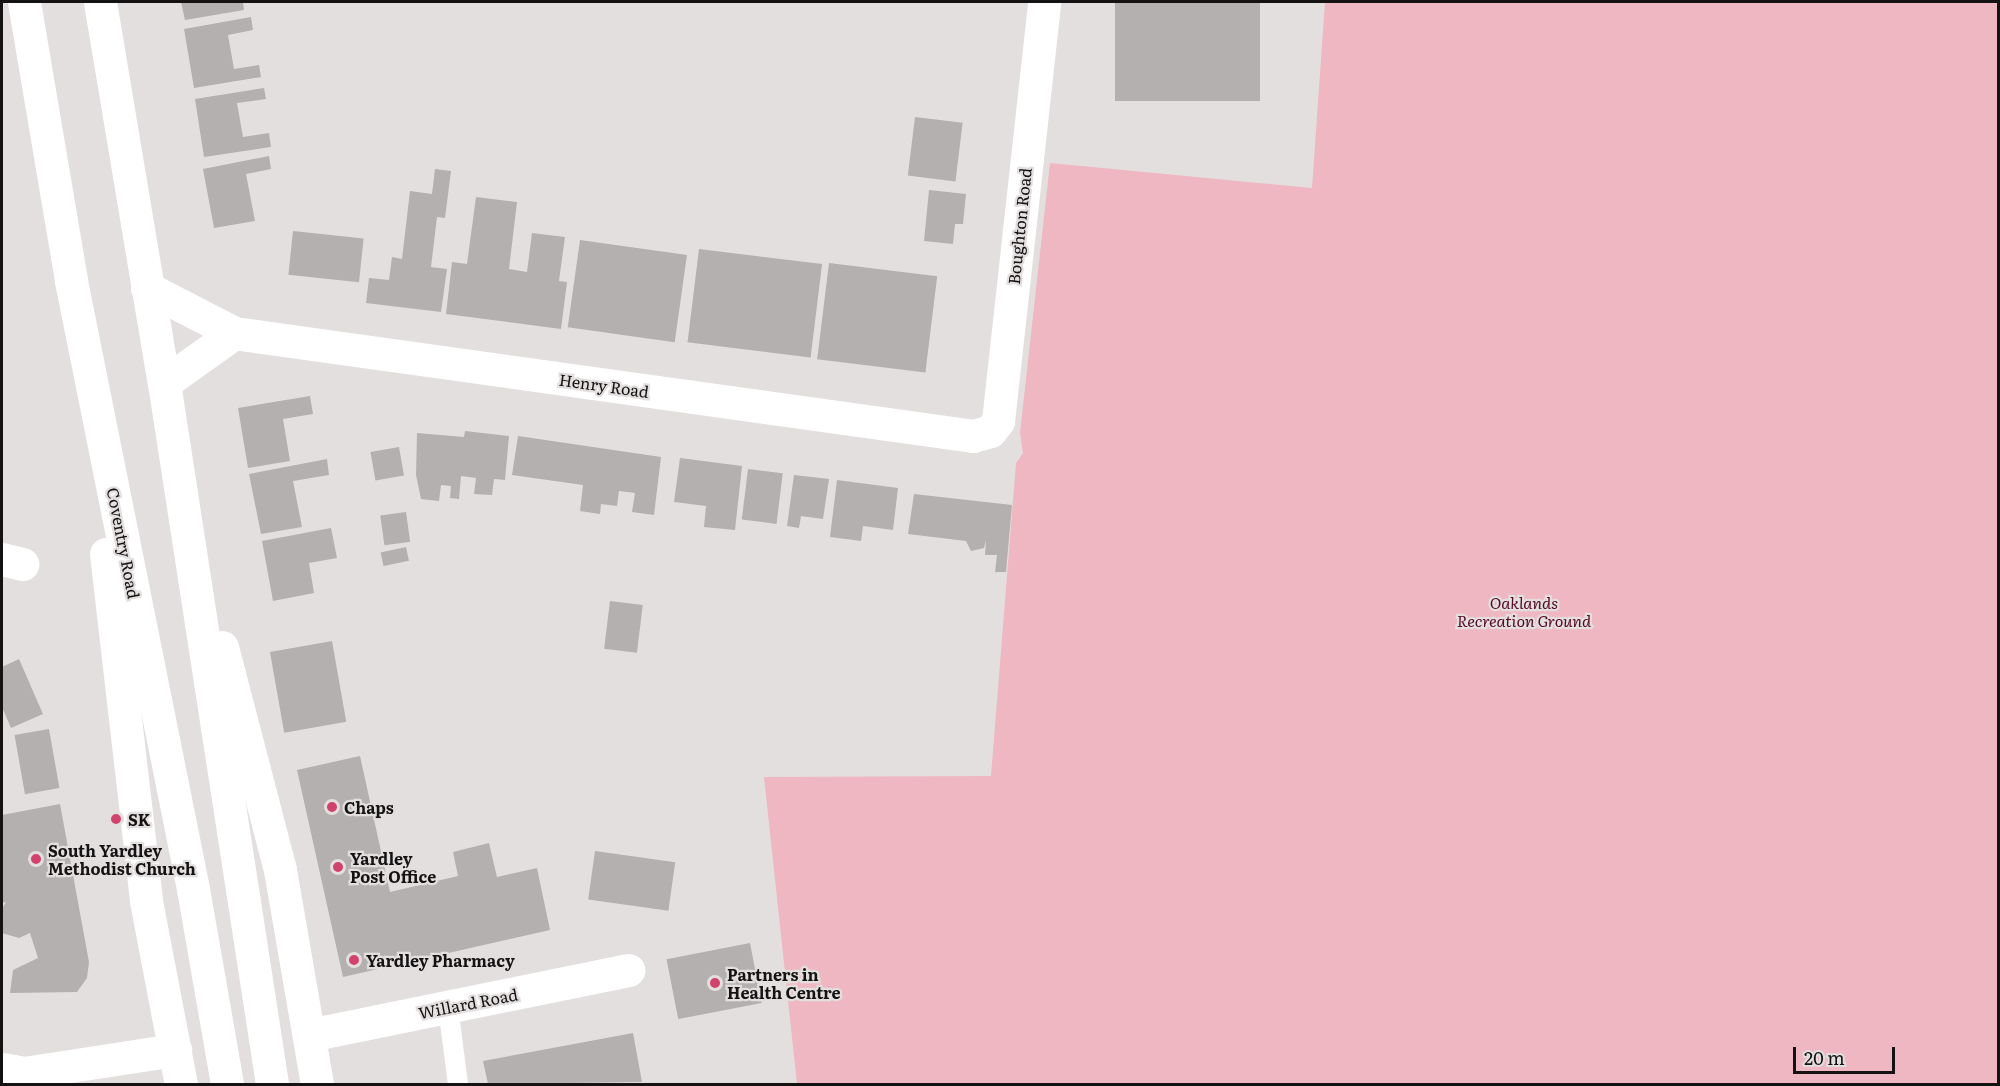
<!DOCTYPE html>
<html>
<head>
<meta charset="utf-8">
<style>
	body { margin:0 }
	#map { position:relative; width:2000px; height:1086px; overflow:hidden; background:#e3dfdf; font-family:Literata,serif }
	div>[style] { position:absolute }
	.green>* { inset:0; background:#efb7c1 }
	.building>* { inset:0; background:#b4b0b0; transform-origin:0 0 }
	.lane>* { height:20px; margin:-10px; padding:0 10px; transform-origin:10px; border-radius:10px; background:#fff }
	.street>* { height:33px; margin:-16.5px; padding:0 16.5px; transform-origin:16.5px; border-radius:16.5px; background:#fff }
	.highway>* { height:33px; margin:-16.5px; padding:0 16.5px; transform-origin:16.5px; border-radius:16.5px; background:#fff }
	.dots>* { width:16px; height:16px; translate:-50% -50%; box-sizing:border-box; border:3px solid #e3dfdf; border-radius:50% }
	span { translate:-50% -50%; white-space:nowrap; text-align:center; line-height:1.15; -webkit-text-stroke:4.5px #e3dfdf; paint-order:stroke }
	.street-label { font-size:16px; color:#141213 }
	.park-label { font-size:16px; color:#560723; font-style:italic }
	.poi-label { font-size:16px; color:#141213; font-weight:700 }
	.left { translate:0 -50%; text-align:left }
	.frame { position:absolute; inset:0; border:3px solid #141213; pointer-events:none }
	.scale { position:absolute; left:1793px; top:1047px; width:102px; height:27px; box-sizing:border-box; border:3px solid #141213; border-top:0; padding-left:8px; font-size:18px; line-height:21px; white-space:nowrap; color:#141213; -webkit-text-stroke:4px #e3dfdf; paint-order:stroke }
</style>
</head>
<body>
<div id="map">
	<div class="green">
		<div style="clip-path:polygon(1325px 2px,1998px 2px,1998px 1084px,797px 1084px,764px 777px,991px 776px,1016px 463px,1023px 453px,1020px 433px,1050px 163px,1312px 188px)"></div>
	</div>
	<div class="building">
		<div style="clip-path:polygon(181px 2px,243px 2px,244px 10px,185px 20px)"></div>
		<div style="left:1115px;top:2px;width:145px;height:99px"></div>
		<div style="clip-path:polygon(251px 17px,253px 30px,228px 35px,234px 69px,259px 65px,261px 77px,194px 88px,184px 29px)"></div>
		<div style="clip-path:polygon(264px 88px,266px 99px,237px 103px,243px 137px,269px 133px,271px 147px,204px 157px,195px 99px)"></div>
		<div style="left:915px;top:117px;width:48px;height:59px;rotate:7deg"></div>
		<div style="clip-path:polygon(269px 156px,271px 169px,246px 174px,255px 221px,214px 228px,203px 169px)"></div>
		<div style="clip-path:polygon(435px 169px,451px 171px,445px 218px,437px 217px,431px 267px,447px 269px,441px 312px,366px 303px,369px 278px,389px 280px,392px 257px,402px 259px,410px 191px,432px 194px)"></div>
		<div style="clip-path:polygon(929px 190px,966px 194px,963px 224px,955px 224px,953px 244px,924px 241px)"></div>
		<div style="clip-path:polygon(476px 197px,517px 202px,509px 269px,527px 272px,532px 233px,565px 237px,559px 281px,567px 282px,561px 329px,446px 314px,452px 262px,467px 264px)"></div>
		<div style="left:293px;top:231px;width:71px;height:44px;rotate:6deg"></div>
		<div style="left:580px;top:240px;width:108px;height:88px;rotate:8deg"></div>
		<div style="left:699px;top:249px;width:124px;height:94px;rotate:7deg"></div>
		<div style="left:829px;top:263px;width:109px;height:97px;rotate:7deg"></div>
		<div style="clip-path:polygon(310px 396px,313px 414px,283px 419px,290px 461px,248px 468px,238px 408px)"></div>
		<div style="clip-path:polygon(465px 431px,509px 436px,505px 480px,494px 479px,492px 495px,474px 494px,476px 478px,461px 476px,459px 499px,450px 498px,451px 486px,441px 485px,439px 501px,421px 499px,416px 475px,417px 433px,464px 437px)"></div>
		<div style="clip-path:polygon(518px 436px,661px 457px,654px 515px,632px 512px,635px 493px,619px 491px,617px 506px,601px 504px,600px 514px,580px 511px,583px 485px,512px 475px)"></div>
		<div style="left:399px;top:447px;width:29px;height:29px;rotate:80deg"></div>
		<div style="clip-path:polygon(680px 458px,742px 466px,735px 530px,704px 527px,706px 506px,674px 502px)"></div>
		<div style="clip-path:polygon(327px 459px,329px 475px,293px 481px,302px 527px,261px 534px,249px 474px)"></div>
		<div style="left:748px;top:469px;width:35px;height:51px;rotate:7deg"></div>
		<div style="clip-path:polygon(794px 475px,829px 479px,823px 519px,801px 516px,799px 528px,787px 526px)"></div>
		<div style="clip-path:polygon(837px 480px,898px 488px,893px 530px,863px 526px,861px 541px,830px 537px)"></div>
		<div style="clip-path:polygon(914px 494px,1012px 505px,1006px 572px,995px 572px,997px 555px,985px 555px,986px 540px,984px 548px,971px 551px,966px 541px,908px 534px)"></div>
		<div style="left:406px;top:512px;width:30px;height:26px;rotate:82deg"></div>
		<div style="clip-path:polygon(331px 528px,337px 558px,309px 563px,314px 593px,273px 601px,262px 541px)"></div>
		<div style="left:406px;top:547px;width:14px;height:26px;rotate:78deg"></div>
		<div style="left:610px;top:601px;width:33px;height:48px;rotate:7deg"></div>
		<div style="left:332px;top:641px;width:82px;height:63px;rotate:80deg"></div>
		<div style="clip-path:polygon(19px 659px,43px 714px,11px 728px,2px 707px,2px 667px)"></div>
		<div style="left:49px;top:729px;width:60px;height:35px;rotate:80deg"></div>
		<div style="clip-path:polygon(360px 756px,390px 892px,458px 876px,453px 852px,489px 843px,497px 877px,537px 868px,550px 930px,343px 977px,297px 770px)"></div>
		<div style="clip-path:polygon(60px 804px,89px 962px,87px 978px,77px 992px,10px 993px,13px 970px,38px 958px,30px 933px,19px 938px,2px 933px,2px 909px,6px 902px,2px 903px,2px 815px)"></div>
		<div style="left:595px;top:851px;width:81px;height:49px;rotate:8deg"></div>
		<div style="left:750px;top:943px;width:61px;height:85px;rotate:79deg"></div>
		<div style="clip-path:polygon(633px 1033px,642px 1082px,488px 1084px,483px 1061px)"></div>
	</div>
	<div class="lane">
		<div style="left:448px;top:1007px;width:78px;rotate:82.6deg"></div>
	</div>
	<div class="street">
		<div style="left:147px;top:288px;width:98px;rotate:27.3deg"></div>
		<div style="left:234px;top:333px;width:746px;rotate:7.93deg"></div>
		<div style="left:973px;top:436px;width:18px;rotate:-16deg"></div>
		<div style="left:990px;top:431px;width:13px;rotate:-51deg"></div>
		<div style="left:998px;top:421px;width:422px;rotate:-83.7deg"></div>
		<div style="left:164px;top:383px;width:86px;rotate:-35.5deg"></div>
		<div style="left:2px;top:559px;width:21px;rotate:14deg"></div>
		<div style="left:309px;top:1035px;width:326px;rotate:-11.5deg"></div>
		<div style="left:2px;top:1069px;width:22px;rotate:10deg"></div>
		<div style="left:24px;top:1073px;width:153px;rotate:-8.7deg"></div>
	</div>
	<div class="highway">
		<div style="left:24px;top:2px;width:283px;rotate:80.4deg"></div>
		<div style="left:71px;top:281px;width:620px;rotate:78.65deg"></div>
		<div style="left:193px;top:889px;width:198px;rotate:80.1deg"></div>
		<div style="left:100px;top:2px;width:386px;rotate:80.5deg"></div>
		<div style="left:164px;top:383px;width:709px;rotate:81.24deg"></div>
		<div style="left:106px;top:554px;width:349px;rotate:83.4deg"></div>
		<div style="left:146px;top:901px;width:186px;rotate:79.2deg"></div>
		<div style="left:222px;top:647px;width:230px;rotate:75.4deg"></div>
		<div style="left:280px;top:870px;width:217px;rotate:80.2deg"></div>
	</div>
	<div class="dots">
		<div style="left:332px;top:807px;background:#d1436c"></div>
		<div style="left:116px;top:819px;background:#d1436c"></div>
		<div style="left:36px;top:859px;background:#d1436c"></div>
		<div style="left:338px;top:867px;background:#d1436c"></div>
		<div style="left:354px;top:960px;background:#d1436c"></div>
		<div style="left:715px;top:983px;background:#d1436c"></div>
	</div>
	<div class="street-label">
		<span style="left:1019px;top:226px;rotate:-84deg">Boughton Road</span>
		<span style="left:604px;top:385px;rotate:8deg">Henry Road</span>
		<span style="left:124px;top:543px;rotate:79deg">Coventry Road</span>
		<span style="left:468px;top:1003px;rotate:-11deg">Willard Road</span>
	</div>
	<div class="park-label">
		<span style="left:1524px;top:611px">Oaklands<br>Recreation Ground</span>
	</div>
	<div class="poi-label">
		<span class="left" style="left:344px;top:807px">Chaps</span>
		<span class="left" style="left:128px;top:819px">SK</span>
		<span class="left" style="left:48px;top:859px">South Yardley<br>Methodist Church</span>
		<span class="left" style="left:350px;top:867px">Yardley<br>Post Office</span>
		<span class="left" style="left:366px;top:960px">Yardley Pharmacy</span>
		<span class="left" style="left:727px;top:983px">Partners in<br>Health Centre</span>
	</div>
	<div class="frame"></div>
	<div class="scale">20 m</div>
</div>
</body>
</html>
